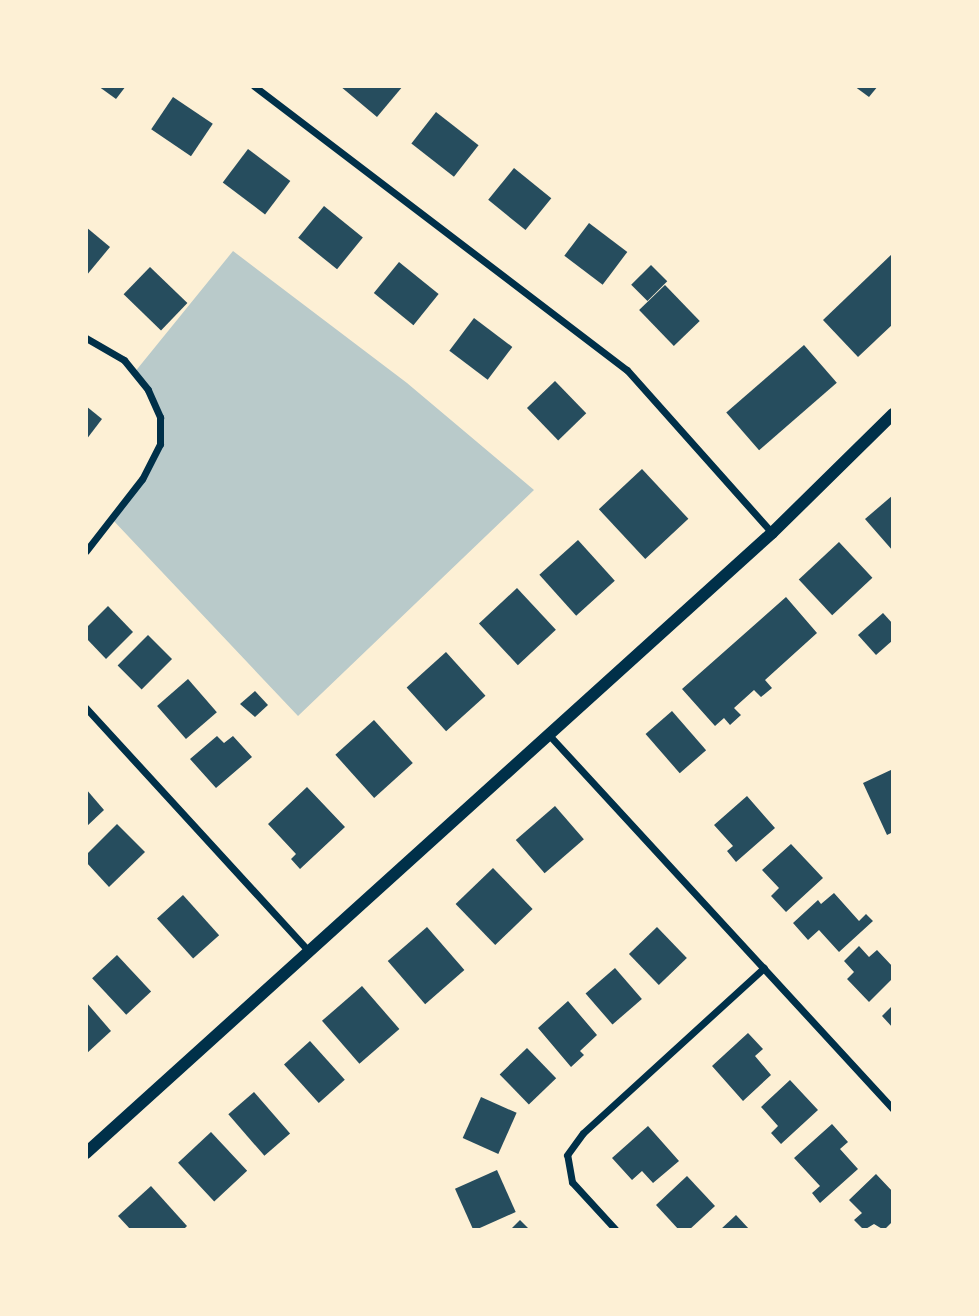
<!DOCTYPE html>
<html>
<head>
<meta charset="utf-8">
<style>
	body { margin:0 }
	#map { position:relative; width:979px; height:1316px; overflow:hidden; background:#fdf0d5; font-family:Poppins,sans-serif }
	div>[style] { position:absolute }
	.green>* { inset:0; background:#b9caca }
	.building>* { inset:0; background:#264d5e; transform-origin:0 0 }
	.minor>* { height:7px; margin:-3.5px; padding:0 3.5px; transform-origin:3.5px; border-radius:3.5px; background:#003049 }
	.tertiary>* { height:12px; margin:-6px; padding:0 6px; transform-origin:6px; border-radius:6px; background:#003049 }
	span { translate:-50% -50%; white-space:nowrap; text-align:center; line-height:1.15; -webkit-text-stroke:7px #fdf0d5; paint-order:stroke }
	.frame { position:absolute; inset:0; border:88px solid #fdf0d5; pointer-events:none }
</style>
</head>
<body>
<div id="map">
	<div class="green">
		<div style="clip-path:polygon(233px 251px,407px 383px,534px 490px,298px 716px,111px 518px,142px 479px,160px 444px,160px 417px,134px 373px)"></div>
	</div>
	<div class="building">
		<div style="clip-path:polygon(98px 86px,126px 86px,116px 99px)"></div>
		<div style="clip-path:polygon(340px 86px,403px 86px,377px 117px)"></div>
		<div style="clip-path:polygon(854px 86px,878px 86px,869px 97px)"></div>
		<div style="left:173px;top:97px;width:48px;height:39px;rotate:34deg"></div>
		<div style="left:436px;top:112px;width:54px;height:40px;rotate:38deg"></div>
		<div style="left:248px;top:149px;width:53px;height:42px;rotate:37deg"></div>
		<div style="left:514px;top:168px;width:48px;height:41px;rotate:39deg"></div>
		<div style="left:324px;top:206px;width:50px;height:41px;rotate:39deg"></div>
		<div style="left:589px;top:223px;width:48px;height:41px;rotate:37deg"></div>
		<div style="clip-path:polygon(86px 227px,110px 247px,86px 276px)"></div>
		<div style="clip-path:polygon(893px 253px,893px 324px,858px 357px,823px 320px)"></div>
		<div style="left:399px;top:262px;width:51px;height:40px;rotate:39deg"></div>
		<div style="left:651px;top:265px;width:23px;height:28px;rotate:45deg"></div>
		<div style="left:150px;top:267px;width:52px;height:38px;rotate:44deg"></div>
		<div style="left:665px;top:285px;width:50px;height:36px;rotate:46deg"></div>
		<div style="left:474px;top:318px;width:48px;height:41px;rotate:37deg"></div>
		<div style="left:804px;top:345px;width:50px;height:103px;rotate:49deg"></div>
		<div style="left:555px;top:381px;width:45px;height:39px;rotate:46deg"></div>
		<div style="clip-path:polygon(86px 406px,102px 419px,86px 440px)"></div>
		<div style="left:642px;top:469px;width:68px;height:59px;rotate:47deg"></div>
		<div style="clip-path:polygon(893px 495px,893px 551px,865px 519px)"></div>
		<div style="left:578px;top:540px;width:55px;height:52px;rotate:48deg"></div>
		<div style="left:839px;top:542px;width:49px;height:55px;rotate:47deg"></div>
		<div style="left:517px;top:588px;width:57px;height:52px;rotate:47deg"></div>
		<div style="clip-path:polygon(786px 597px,817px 633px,765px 680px,772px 688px,761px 697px,754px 690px,734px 708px,741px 715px,730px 725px,724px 718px,715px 726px,682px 689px)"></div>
		<div style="clip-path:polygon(108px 606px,133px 632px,106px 659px,86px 638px,86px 628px)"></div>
		<div style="clip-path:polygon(883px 613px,893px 624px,893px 640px,876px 655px,858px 635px)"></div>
		<div style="left:148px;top:635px;width:34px;height:43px;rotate:45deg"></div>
		<div style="left:446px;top:652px;width:59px;height:53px;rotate:48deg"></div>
		<div style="left:188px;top:679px;width:44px;height:41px;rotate:49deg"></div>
		<div style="clip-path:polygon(255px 691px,268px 705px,255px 717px,240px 704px)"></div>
		<div style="left:672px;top:711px;width:52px;height:35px;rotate:49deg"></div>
		<div style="left:374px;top:720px;width:58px;height:52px;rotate:48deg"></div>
		<div style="clip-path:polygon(217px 736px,224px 743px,233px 736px,252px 757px,216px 788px,190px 759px)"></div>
		<div style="clip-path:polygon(893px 769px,893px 832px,887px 835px,863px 783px)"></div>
		<div style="clip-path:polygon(307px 787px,345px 827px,300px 869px,291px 859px,296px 854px,268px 824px)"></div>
		<div style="clip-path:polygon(86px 789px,104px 810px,86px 827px)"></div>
		<div style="clip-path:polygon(747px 796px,775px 828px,736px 862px,727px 851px,733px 846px,714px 825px)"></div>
		<div style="left:555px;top:806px;width:44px;height:52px;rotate:49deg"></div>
		<div style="clip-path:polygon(117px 824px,145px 852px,109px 887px,86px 862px,86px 855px)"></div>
		<div style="clip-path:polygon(791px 844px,823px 878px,786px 912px,771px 896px,779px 888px,762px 870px)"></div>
		<div style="left:493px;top:868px;width:57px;height:52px;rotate:46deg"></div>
		<div style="clip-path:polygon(834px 893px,859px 921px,866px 914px,873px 921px,839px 952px,819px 930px,808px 940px,793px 923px,818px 900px,821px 904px)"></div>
		<div style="left:183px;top:895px;width:54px;height:35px;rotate:48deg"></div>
		<div style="left:427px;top:927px;width:57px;height:52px;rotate:49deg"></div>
		<div style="left:657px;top:927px;width:43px;height:39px;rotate:46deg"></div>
		<div style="clip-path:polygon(859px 946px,869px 957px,877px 950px,893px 967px,893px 978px,869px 1002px,847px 979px,854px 972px,844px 961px)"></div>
		<div style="left:117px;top:955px;width:50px;height:34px;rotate:47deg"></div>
		<div style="left:615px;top:968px;width:41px;height:39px;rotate:49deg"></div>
		<div style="left:362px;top:986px;width:57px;height:53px;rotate:49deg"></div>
		<div style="clip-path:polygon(568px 1001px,597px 1035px,580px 1051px,584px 1055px,571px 1067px,538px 1028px)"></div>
		<div style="clip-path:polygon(86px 1002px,111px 1031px,86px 1054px)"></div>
		<div style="clip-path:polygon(893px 1005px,893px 1028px,882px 1016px)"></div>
		<div style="clip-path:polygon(748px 1033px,763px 1049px,755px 1056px,771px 1075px,743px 1101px,712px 1066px)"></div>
		<div style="left:310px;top:1041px;width:52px;height:35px;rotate:48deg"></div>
		<div style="left:527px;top:1048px;width:42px;height:38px;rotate:46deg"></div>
		<div style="clip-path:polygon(790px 1080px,818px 1110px,781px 1144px,771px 1133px,778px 1126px,761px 1107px)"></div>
		<div style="left:254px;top:1092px;width:55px;height:34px;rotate:49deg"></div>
		<div style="left:481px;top:1097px;width:39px;height:45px;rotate:24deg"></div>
		<div style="clip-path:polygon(832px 1124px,848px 1142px,840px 1149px,858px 1169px,820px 1203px,812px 1193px,820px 1186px,794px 1158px)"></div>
		<div style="clip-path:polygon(648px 1126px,679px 1161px,653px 1183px,642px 1171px,632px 1180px,612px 1158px)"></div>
		<div style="left:211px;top:1132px;width:53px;height:45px;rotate:47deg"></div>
		<div style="left:497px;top:1170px;width:46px;height:46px;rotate:66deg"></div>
		<div style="clip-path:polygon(876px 1174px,893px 1192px,893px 1221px,884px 1230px,874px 1224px,864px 1230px,854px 1220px,862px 1213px,849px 1200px)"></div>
		<div style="clip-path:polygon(687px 1176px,715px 1206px,689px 1230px,679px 1230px,656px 1205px)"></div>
		<div style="clip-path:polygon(151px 1186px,187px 1226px,183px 1230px,131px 1230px,118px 1216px)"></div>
		<div style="clip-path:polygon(736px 1215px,750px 1230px,720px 1230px)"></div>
		<div style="clip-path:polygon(520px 1220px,530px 1230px,510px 1230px)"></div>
	</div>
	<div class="minor">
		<div style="left:254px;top:86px;width:469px;rotate:37.3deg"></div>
		<div style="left:627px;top:370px;width:218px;rotate:48.3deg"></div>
		<div style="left:86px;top:338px;width:44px;rotate:30.1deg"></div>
		<div style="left:124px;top:360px;width:38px;rotate:51deg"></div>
		<div style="left:148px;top:390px;width:30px;rotate:66deg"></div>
		<div style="left:160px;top:417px;width:27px;rotate:90deg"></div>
		<div style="left:160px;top:444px;width:39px;rotate:117deg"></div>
		<div style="left:142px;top:479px;width:91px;rotate:127.9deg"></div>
		<div style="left:86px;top:708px;width:330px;rotate:47.5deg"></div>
		<div style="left:549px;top:735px;width:508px;rotate:47.39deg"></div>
		<div style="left:616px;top:1230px;width:65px;rotate:-132.5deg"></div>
		<div style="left:572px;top:1182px;width:27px;rotate:-100deg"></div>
		<div style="left:567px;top:1155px;width:27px;rotate:-54deg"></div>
		<div style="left:583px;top:1133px;width:245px;rotate:-42.4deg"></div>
	</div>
	<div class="tertiary">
		<div style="left:86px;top:1153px;width:925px;rotate:-42.11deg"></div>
		<div style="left:772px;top:533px;width:170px;rotate:-44.5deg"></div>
	</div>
	<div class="frame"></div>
</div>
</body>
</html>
